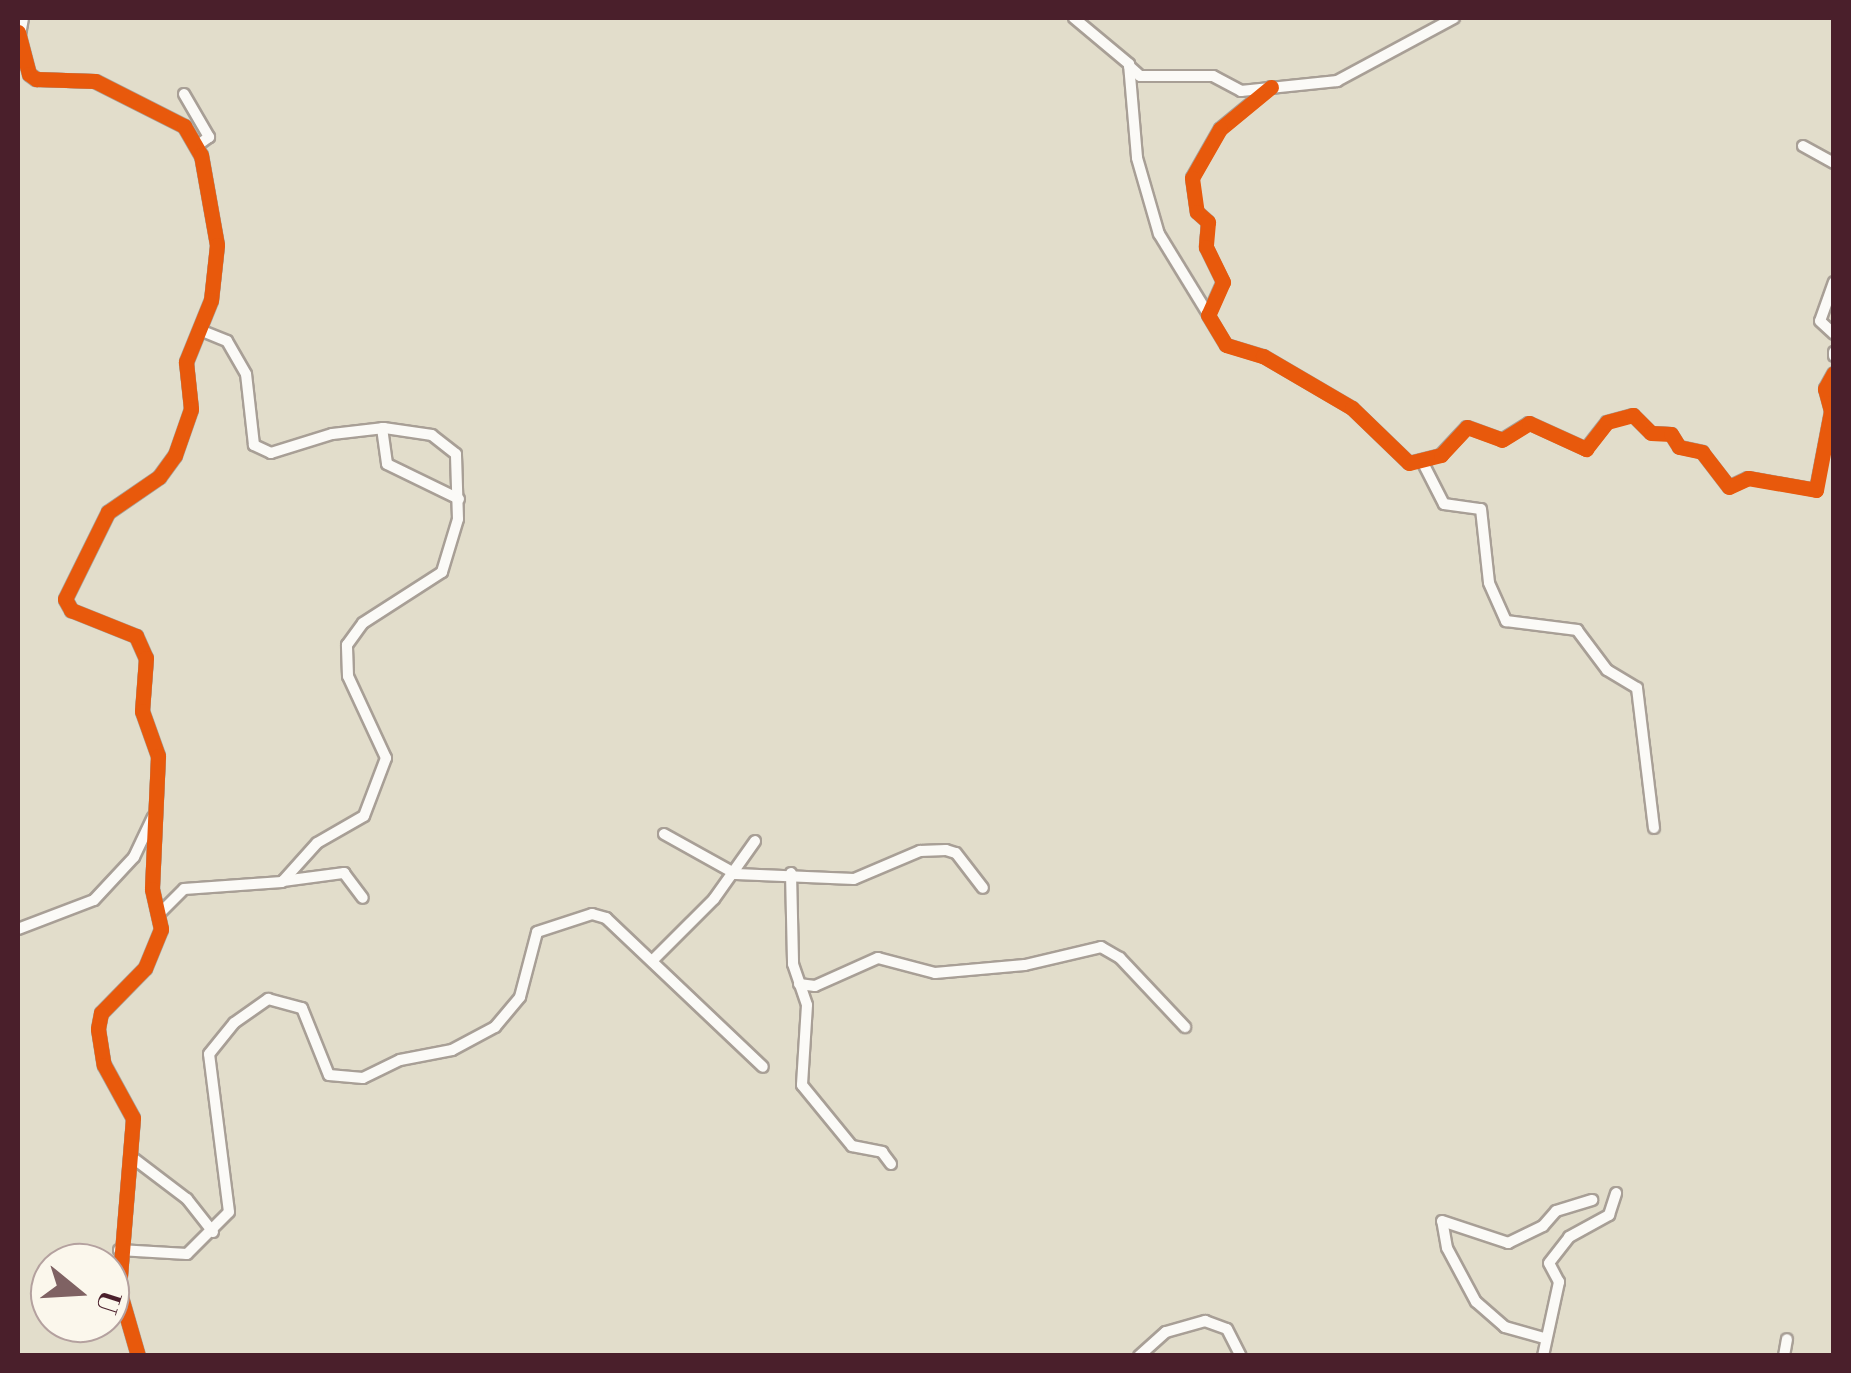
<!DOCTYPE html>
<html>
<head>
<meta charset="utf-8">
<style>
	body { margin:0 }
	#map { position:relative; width:1851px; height:1373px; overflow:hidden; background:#e2ddcb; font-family:"Libre Bodoni",serif }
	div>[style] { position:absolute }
	.roads { filter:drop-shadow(2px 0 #a89f96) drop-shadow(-2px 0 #a89f96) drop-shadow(0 2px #a89f96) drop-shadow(0 -2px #a89f96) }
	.minor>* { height:10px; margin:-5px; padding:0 5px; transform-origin:5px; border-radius:5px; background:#fbfaf7 }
	.tertiary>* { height:11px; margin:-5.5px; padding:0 5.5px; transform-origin:5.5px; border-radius:5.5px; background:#fbfaf7 }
	.cycleway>* { height:15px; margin:-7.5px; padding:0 7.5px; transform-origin:7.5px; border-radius:7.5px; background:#e8590c }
	span { translate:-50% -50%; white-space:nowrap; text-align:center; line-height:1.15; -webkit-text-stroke:8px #fbf7ec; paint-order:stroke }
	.frame { position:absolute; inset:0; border:20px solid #4a1f2b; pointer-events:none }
	.north { position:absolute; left:30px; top:1243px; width:100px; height:100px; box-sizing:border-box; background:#fbf7ec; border:2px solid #b4a19f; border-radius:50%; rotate:108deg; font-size:28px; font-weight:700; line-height:40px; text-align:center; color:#4a1f2b }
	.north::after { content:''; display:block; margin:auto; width:35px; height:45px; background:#7f6263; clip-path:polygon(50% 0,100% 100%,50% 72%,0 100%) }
</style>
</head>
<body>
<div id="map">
	<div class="roads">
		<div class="minor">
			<div style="left:1074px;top:18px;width:72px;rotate:39.9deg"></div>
			<div style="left:1129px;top:64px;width:94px;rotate:85.1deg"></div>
			<div style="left:1137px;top:158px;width:79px;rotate:73.9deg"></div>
			<div style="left:1159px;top:234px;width:94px;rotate:58.5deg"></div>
			<div style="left:20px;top:35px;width:17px;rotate:-80deg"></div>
			<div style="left:1129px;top:66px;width:15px;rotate:42deg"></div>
			<div style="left:1140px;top:76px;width:73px"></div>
			<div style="left:1213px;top:76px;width:32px;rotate:28deg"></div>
			<div style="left:1241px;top:91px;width:97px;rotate:-5.9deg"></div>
			<div style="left:1337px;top:81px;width:133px;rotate:-28.3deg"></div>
			<div style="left:1271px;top:87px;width:66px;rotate:140.5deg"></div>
			<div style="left:1220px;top:129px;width:56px;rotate:119.7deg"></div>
			<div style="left:1192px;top:178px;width:34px;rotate:82deg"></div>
			<div style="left:1197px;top:212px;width:15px;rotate:42deg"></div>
			<div style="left:1208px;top:222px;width:25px;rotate:95deg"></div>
			<div style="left:1206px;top:247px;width:39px;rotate:64deg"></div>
			<div style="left:1223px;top:282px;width:36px;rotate:114deg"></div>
			<div style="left:1208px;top:315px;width:35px;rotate:59deg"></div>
			<div style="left:1226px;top:345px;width:39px;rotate:17deg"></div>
			<div style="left:1263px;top:356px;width:103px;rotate:30.3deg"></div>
			<div style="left:1352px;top:408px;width:79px;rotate:44deg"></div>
			<div style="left:1409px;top:463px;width:33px;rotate:-14deg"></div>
			<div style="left:1441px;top:455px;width:38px;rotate:-47deg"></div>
			<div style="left:1467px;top:427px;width:37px;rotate:20deg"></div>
			<div style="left:1502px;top:440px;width:32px;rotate:-32deg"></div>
			<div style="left:1529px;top:423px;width:63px;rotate:24.5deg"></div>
			<div style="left:1586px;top:449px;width:34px;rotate:-52deg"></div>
			<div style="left:1607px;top:422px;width:27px;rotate:-15deg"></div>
			<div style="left:1633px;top:415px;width:25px;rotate:45deg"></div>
			<div style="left:1651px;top:433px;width:20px;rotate:3deg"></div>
			<div style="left:1671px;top:434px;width:15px;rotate:58deg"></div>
			<div style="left:1679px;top:447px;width:24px;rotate:12deg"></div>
			<div style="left:1702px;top:452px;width:44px;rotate:52.4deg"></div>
			<div style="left:1729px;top:487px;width:21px;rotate:-25deg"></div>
			<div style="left:1748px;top:478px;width:69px;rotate:10deg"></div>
			<div style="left:1816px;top:490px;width:80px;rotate:-79.2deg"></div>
			<div style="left:1831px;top:411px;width:23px;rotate:-105deg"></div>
			<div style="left:1825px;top:389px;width:18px;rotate:-61deg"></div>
			<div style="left:184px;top:94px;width:50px;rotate:59.8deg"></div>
			<div style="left:209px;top:137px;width:14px;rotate:144deg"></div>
			<div style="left:1803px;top:146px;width:35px;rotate:29deg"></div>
			<div style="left:1834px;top:282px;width:41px;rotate:109.7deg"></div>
			<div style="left:1820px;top:321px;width:19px;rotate:43deg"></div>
			<div style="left:1834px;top:352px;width:4px;rotate:90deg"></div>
			<div style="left:382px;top:428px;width:36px;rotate:82deg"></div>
			<div style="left:387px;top:464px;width:80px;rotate:25.9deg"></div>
			<div style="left:1423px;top:463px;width:46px;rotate:62.9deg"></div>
			<div style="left:1444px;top:504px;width:37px;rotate:8deg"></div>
			<div style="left:1481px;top:509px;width:74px;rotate:83.8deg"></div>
			<div style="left:1489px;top:583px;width:42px;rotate:65.9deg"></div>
			<div style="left:1506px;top:621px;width:72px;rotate:7.2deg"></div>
			<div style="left:1577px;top:630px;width:50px;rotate:53.1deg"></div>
			<div style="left:1607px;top:670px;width:35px;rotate:31deg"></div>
			<div style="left:1637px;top:688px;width:141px;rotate:83.1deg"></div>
			<div style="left:664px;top:834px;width:82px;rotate:29.1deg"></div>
			<div style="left:736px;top:874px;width:118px;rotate:2.4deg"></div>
			<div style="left:854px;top:879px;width:72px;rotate:-23deg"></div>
			<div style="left:920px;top:851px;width:26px;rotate:-2deg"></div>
			<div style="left:946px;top:850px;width:10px;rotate:17deg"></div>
			<div style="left:956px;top:853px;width:44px;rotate:52.4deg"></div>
			<div style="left:791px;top:873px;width:91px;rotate:88.7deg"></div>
			<div style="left:793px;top:964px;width:43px;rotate:71.1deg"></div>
			<div style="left:807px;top:1005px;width:80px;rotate:93.6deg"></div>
			<div style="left:802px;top:1085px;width:79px;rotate:50.7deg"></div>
			<div style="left:852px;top:1146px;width:31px;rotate:11deg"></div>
			<div style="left:882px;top:1152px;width:15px;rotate:53deg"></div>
			<div style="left:283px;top:881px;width:62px;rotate:-7.5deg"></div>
			<div style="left:344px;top:873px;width:31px;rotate:53deg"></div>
			<div style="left:159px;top:914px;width:35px;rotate:-45deg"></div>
			<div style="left:184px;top:889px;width:98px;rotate:-4.1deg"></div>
			<div style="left:282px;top:882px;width:52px;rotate:-48.1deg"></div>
			<div style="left:317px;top:843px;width:54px;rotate:-29.9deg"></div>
			<div style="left:364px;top:816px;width:62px;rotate:-69.2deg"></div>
			<div style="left:386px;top:758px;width:90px;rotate:-114.9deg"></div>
			<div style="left:348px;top:676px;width:31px;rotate:-92deg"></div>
			<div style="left:347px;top:645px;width:27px;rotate:-54deg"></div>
			<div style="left:363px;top:623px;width:94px;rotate:-32.8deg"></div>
			<div style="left:442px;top:572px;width:55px;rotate:-73.2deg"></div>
			<div style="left:458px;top:519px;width:65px;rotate:-91.8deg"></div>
			<div style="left:456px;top:454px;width:31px;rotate:-142deg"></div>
			<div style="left:432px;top:435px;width:49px;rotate:-171.7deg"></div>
			<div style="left:384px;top:428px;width:52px;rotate:173.4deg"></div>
			<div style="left:332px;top:434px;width:64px;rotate:162.7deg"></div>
			<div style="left:271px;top:453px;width:19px;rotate:-155deg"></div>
			<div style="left:254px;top:445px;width:71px;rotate:-96.4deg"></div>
			<div style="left:246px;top:374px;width:38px;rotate:-120deg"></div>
			<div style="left:227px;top:341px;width:29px;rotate:-158deg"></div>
			<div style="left:18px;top:929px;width:81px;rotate:-20.9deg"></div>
			<div style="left:94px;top:900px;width:59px;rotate:-47.1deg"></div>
			<div style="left:134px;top:857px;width:44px;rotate:-64.6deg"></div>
			<div style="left:653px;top:960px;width:86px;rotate:-45deg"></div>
			<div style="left:714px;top:899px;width:71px;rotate:-54.7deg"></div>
			<div style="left:799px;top:984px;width:16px;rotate:7deg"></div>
			<div style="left:815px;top:986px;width:69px;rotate:-24deg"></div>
			<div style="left:878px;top:958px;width:59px;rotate:14.7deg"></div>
			<div style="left:935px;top:973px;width:90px;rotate:-5.1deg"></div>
			<div style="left:1025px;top:965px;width:78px;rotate:-13.3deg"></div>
			<div style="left:1101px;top:947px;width:22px;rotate:30deg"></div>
			<div style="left:1120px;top:958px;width:95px;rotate:46.7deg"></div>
			<div style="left:133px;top:1158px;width:68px;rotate:37.2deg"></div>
			<div style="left:187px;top:1199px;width:42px;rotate:51.8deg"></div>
			<div style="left:119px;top:1250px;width:68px;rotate:3.4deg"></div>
			<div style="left:187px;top:1254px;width:59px;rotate:-45deg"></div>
			<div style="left:229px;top:1212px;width:159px;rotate:-97.2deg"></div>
			<div style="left:209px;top:1054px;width:40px;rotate:-51deg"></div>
			<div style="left:234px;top:1023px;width:42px;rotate:-35.2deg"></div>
			<div style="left:268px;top:999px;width:35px;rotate:15deg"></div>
			<div style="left:302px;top:1008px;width:72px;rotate:68.1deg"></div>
			<div style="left:329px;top:1075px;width:34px;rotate:5deg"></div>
			<div style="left:363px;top:1078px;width:41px;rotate:-25.9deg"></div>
			<div style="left:400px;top:1060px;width:53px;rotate:-10.9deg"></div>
			<div style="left:452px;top:1050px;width:49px;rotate:-28.1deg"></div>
			<div style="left:495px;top:1027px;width:39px;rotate:-50deg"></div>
			<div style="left:520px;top:997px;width:67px;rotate:-75.3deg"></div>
			<div style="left:537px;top:932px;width:58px;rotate:-18.1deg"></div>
			<div style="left:592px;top:914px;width:15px;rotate:16deg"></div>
			<div style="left:606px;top:918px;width:216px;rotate:43.5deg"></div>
			<div style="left:1544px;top:1338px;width:41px;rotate:-164.2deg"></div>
			<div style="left:1505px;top:1327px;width:38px;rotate:-139deg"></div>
			<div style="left:1476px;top:1302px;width:61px;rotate:-118.2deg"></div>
			<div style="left:1447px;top:1248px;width:27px;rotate:-100deg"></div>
			<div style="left:1442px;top:1221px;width:70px;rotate:18.4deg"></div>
			<div style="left:1508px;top:1243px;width:39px;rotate:-26deg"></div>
			<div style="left:1543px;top:1226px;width:20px;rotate:-49deg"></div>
			<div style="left:1556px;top:1211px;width:38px;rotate:-17deg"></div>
			<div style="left:1139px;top:1356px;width:36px;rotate:-42deg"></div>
			<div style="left:1166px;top:1332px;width:41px;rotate:-15.8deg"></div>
			<div style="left:1205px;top:1321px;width:23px;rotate:20deg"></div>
			<div style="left:1227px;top:1329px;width:30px;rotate:63deg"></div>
			<div style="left:1543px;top:1356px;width:76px;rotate:-77.8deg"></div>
			<div style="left:1559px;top:1282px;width:21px;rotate:-118deg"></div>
			<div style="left:1549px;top:1263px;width:33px;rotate:-52deg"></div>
			<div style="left:1569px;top:1237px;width:46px;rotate:-28.8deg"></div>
			<div style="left:1609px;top:1215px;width:23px;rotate:-72deg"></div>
			<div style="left:1784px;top:1356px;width:17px;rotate:-80deg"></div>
		</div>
		<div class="tertiary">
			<div style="left:18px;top:32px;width:43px;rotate:75.3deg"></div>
			<div style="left:29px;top:74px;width:9px;rotate:36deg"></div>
			<div style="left:36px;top:79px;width:59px;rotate:1.9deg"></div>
			<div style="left:95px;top:81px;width:100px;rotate:26.8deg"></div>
			<div style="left:184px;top:126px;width:34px;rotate:60deg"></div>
			<div style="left:201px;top:155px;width:91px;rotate:79.9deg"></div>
			<div style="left:217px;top:245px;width:55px;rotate:96.2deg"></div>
			<div style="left:211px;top:300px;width:67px;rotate:112deg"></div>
			<div style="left:186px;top:362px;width:47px;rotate:83.9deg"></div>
			<div style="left:191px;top:409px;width:49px;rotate:109.2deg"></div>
			<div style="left:175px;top:455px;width:27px;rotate:126deg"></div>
			<div style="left:159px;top:477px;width:62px;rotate:145.5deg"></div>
			<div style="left:108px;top:512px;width:97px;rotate:116.3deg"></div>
			<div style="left:65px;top:599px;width:13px;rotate:61deg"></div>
			<div style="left:71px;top:610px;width:70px;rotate:21.8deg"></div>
			<div style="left:136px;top:636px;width:24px;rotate:66deg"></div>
			<div style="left:146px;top:658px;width:53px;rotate:94.3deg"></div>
			<div style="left:142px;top:711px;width:48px;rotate:70.4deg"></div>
			<div style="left:158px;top:756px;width:133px;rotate:92.6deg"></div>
			<div style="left:152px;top:889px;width:41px;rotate:77.3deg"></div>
			<div style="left:161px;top:929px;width:42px;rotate:112.3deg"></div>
			<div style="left:145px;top:968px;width:63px;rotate:134.4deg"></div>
			<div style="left:101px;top:1013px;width:16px;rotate:101deg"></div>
			<div style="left:98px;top:1029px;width:36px;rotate:81deg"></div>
			<div style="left:104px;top:1065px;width:60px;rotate:61.3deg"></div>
			<div style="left:133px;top:1118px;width:173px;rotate:94.7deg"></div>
			<div style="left:119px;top:1290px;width:69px;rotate:73.9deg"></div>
		</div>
	</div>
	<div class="cycleway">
		<div style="left:18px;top:32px;width:43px;rotate:75.3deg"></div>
		<div style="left:29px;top:74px;width:9px;rotate:36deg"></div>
		<div style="left:36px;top:79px;width:59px;rotate:1.9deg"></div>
		<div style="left:95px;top:81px;width:100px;rotate:26.8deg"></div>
		<div style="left:184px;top:126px;width:34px;rotate:60deg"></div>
		<div style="left:201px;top:155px;width:91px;rotate:79.9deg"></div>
		<div style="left:217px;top:245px;width:55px;rotate:96.2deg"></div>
		<div style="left:211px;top:300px;width:67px;rotate:112deg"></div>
		<div style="left:186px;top:362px;width:47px;rotate:83.9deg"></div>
		<div style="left:191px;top:409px;width:49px;rotate:109.2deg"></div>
		<div style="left:175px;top:455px;width:27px;rotate:126deg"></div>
		<div style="left:159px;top:477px;width:62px;rotate:145.5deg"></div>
		<div style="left:108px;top:512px;width:97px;rotate:116.3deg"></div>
		<div style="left:65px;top:599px;width:13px;rotate:61deg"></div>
		<div style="left:71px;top:610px;width:70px;rotate:21.8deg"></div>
		<div style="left:136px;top:636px;width:24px;rotate:66deg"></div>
		<div style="left:146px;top:658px;width:53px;rotate:94.3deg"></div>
		<div style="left:142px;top:711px;width:48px;rotate:70.4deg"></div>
		<div style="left:158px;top:756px;width:133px;rotate:92.6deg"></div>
		<div style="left:152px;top:889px;width:41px;rotate:77.3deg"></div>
		<div style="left:161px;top:929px;width:42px;rotate:112.3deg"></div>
		<div style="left:145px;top:968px;width:63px;rotate:134.4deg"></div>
		<div style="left:101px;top:1013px;width:16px;rotate:101deg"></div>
		<div style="left:98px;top:1029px;width:36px;rotate:81deg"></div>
		<div style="left:104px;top:1065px;width:60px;rotate:61.3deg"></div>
		<div style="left:133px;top:1118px;width:173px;rotate:94.7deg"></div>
		<div style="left:119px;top:1290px;width:69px;rotate:73.9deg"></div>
		<div style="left:1271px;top:87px;width:66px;rotate:140.5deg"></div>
		<div style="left:1220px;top:129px;width:56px;rotate:119.7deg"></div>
		<div style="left:1192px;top:178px;width:34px;rotate:82deg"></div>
		<div style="left:1197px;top:212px;width:15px;rotate:42deg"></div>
		<div style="left:1208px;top:222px;width:25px;rotate:95deg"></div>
		<div style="left:1206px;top:247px;width:39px;rotate:64deg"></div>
		<div style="left:1223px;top:282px;width:36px;rotate:114deg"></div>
		<div style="left:1208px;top:315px;width:35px;rotate:59deg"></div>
		<div style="left:1226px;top:345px;width:39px;rotate:17deg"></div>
		<div style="left:1263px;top:356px;width:103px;rotate:30.3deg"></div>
		<div style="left:1352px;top:408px;width:79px;rotate:44deg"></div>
		<div style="left:1409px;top:463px;width:33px;rotate:-14deg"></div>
		<div style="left:1441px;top:455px;width:38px;rotate:-47deg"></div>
		<div style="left:1467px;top:427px;width:37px;rotate:20deg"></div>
		<div style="left:1502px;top:440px;width:32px;rotate:-32deg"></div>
		<div style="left:1529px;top:423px;width:63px;rotate:24.5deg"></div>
		<div style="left:1586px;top:449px;width:34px;rotate:-52deg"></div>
		<div style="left:1607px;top:422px;width:27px;rotate:-15deg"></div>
		<div style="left:1633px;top:415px;width:25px;rotate:45deg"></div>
		<div style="left:1651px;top:433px;width:20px;rotate:3deg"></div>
		<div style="left:1671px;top:434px;width:15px;rotate:58deg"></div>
		<div style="left:1679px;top:447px;width:24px;rotate:12deg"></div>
		<div style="left:1702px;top:452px;width:44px;rotate:52.4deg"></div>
		<div style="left:1729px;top:487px;width:21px;rotate:-25deg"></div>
		<div style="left:1748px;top:478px;width:69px;rotate:10deg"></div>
		<div style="left:1816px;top:490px;width:80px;rotate:-79.2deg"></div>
		<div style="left:1831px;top:411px;width:23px;rotate:-105deg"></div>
		<div style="left:1825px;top:389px;width:18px;rotate:-61deg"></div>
	</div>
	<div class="frame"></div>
	<div class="north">U</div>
</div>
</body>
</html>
